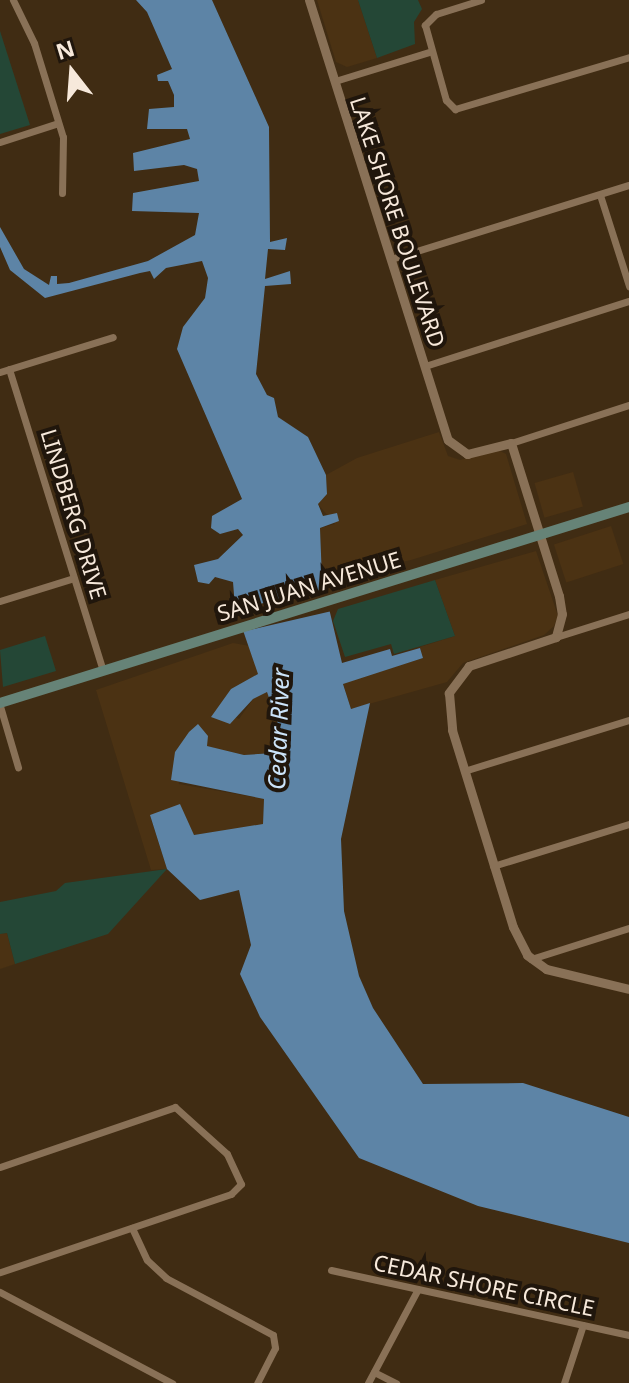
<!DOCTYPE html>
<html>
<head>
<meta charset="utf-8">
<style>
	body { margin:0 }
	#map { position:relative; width:629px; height:1383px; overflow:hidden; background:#402c13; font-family:"Noto Sans",sans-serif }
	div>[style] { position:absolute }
	.built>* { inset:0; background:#4b3213; transform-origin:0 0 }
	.green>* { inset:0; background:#244736 }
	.water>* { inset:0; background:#5d84a6 }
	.pier>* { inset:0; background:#402c13; transform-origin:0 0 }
	.minor>* { height:7px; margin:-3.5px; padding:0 3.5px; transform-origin:3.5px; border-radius:3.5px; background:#897157 }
	.tertiary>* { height:9px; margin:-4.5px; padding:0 4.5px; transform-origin:4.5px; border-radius:4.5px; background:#897157 }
	.secondary>* { height:10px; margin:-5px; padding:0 5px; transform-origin:5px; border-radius:5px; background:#668377 }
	span { translate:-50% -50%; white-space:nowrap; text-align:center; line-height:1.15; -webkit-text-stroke:8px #20160c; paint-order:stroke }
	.street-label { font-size:22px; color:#f7e9db }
	.water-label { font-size:24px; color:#cce4fa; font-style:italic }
	.north { position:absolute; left:32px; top:32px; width:80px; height:80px; -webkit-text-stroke:6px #20160c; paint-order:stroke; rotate:343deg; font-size:22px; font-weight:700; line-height:32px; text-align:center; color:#f7e9db }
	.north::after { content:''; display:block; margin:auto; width:28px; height:36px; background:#f7e9db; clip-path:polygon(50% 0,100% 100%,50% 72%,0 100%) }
</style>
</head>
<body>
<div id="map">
	<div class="built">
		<div style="clip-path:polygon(317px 0,358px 0,377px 58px,347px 67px,336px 62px)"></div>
		<div style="clip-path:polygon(439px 432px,448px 456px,460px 460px,498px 450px,506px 454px,527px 524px,411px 560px,322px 579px,320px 528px,335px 524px,317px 503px,327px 494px,326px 475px,357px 458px)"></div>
		<div style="left:573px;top:472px;width:36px;height:40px;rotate:74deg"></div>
		<div style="left:611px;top:526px;width:40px;height:60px;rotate:72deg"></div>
		<div style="clip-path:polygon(536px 551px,558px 616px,554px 626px,544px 635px,463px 663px,447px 682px,351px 709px,343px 683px,423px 658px,420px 647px,455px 636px,435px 580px)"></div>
		<div style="clip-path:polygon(233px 643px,250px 646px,259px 674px,231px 689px,219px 710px,239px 719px,253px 699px,267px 692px,280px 730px,274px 753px,244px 755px,206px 746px,193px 730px,175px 752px,179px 784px,264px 799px,263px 825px,194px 835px,150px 816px,167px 869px,151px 870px,96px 690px)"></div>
		<div style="clip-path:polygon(7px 933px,15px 964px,0 969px,0 934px)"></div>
	</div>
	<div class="green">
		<div style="clip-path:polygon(358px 0,418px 0,422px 9px,414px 22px,415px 44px,377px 58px)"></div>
		<div style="clip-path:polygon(0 31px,30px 125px,0 134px)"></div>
		<div style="clip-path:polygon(435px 580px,455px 636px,394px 654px,391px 644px,345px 657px,333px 621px,338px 609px)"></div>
		<div style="clip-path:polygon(45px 636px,56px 671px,3px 687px,0 650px)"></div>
		<div style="clip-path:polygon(167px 869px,108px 934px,15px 964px,7px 933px,0 934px,0 902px,56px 891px,65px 883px)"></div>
	</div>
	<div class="water">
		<div style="clip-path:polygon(136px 0,212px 0,269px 127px,270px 242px,287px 238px,285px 250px,268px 249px,265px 279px,290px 271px,291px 284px,265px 286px,256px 374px,267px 395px,274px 398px,278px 417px,308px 437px,326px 475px,327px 494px,318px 504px,323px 516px,337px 513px,339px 521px,320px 528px,322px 579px,342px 663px,390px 649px,392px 656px,420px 648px,423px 658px,343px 684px,351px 709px,370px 703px,341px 839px,344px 911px,359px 976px,373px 1008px,423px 1084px,523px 1083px,629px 1117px,629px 1243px,478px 1206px,359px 1158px,260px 1017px,240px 974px,251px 945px,239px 890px,200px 900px,167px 869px,150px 815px,180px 804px,194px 835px,263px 824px,264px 799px,171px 780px,175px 752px,189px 732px,198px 724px,208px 736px,207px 746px,244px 755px,274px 753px,280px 730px,267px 692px,253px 699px,230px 724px,211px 717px,231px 689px,258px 674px,235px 607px,233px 582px,215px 577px,209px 584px,198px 582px,194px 565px,218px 559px,243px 535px,238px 529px,220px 534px,211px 528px,212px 516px,242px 499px,177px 349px,183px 327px,205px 298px,208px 278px,202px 261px,166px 268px,154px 279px,150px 271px,140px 273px,45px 298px,10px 270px,0 247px,0 227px,24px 269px,49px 285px,51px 276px,57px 276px,57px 284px,69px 283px,148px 261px,195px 235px,199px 213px,132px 211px,133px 193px,199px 181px,197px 169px,184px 165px,134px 171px,133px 153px,190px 139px,187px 129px,147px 129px,149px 109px,174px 107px,174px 95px,168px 81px,158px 81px,157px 75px,172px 69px,147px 12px)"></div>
	</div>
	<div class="pier">
		<div style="left:329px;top:588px;width:23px;height:100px;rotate:77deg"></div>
	</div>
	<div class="minor">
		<div style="left:13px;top:0;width:48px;rotate:64deg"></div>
		<div style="left:34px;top:43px;width:98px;rotate:72.9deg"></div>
		<div style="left:63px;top:137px;width:56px;rotate:91deg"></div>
		<div style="left:481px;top:0;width:47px;rotate:162.7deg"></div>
		<div style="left:436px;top:14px;width:16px;rotate:135deg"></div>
		<div style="left:425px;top:25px;width:78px;rotate:74.4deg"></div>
		<div style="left:446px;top:100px;width:13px;rotate:45deg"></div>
		<div style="left:455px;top:109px;width:182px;rotate:-16.6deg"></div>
		<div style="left:335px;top:81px;width:98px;rotate:-17.1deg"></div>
		<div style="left:0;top:142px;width:61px;rotate:-18.1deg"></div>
		<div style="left:600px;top:195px;width:96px;rotate:72.3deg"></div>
		<div style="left:391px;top:259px;width:249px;rotate:-17.3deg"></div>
		<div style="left:425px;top:366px;width:214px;rotate:-17.7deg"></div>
		<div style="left:9px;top:369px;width:316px;rotate:72.7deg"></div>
		<div style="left:0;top:372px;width:118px;rotate:-17.2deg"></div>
		<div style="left:511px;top:443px;width:124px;rotate:-17.9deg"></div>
		<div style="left:0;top:601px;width:77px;rotate:-17.3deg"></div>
		<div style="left:556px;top:637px;width:77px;rotate:-17.5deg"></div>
		<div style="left:0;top:706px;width:64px;rotate:73.6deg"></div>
		<div style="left:464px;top:771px;width:173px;rotate:-17.2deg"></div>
		<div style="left:493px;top:866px;width:142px;rotate:-17.2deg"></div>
		<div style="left:531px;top:959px;width:103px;rotate:-17.6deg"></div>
		<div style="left:0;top:1167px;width:185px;rotate:-18.9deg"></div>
		<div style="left:175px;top:1107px;width:70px;rotate:42.1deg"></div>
		<div style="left:227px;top:1154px;width:33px;rotate:65deg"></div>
		<div style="left:241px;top:1184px;width:14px;rotate:135deg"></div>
		<div style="left:231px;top:1194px;width:244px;rotate:161.3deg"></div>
		<div style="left:132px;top:1228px;width:35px;rotate:65deg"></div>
		<div style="left:147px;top:1260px;width:26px;rotate:43deg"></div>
		<div style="left:166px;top:1278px;width:121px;rotate:28deg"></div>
		<div style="left:273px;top:1335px;width:13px;rotate:81deg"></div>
		<div style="left:275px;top:1348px;width:39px;rotate:117deg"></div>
		<div style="left:331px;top:1270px;width:305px;rotate:12.3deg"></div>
		<div style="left:0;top:1292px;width:195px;rotate:27.9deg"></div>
		<div style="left:374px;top:1372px;width:25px;rotate:27deg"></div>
		<div style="left:368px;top:1383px;width:106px;rotate:-62deg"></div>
		<div style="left:564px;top:1383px;width:61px;rotate:-71.9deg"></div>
	</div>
	<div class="tertiary">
		<div style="left:309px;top:0;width:461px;rotate:72.5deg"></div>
		<div style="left:448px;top:440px;width:24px;rotate:36deg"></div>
		<div style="left:467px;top:454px;width:45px;rotate:-14deg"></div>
		<div style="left:511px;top:443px;width:160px;rotate:72.6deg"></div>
		<div style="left:559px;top:596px;width:18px;rotate:81deg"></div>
		<div style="left:562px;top:614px;width:24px;rotate:105deg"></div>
		<div style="left:556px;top:637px;width:92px;rotate:161.6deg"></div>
		<div style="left:469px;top:666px;width:34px;rotate:127deg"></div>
		<div style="left:449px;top:693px;width:37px;rotate:85deg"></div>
		<div style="left:452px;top:730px;width:206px;rotate:72.8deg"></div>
		<div style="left:513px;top:927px;width:31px;rotate:63deg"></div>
		<div style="left:527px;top:955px;width:24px;rotate:36deg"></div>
		<div style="left:546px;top:969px;width:85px;rotate:13.5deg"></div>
	</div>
	<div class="secondary">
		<div style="left:0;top:703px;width:659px;rotate:-17.31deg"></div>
	</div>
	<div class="street-label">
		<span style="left:398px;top:222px;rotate:72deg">LAKE SHORE BOULEVARD</span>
		<span style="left:74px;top:514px;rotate:73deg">LINDBERG DRIVE</span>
		<span style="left:309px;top:586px;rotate:-17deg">SAN JUAN AVENUE</span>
		<span style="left:484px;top:1285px;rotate:12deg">CEDAR SHORE CIRCLE</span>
	</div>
	<div class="water-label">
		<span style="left:278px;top:729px;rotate:-88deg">Cedar River</span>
	</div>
	<div class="north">N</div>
</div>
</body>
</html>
